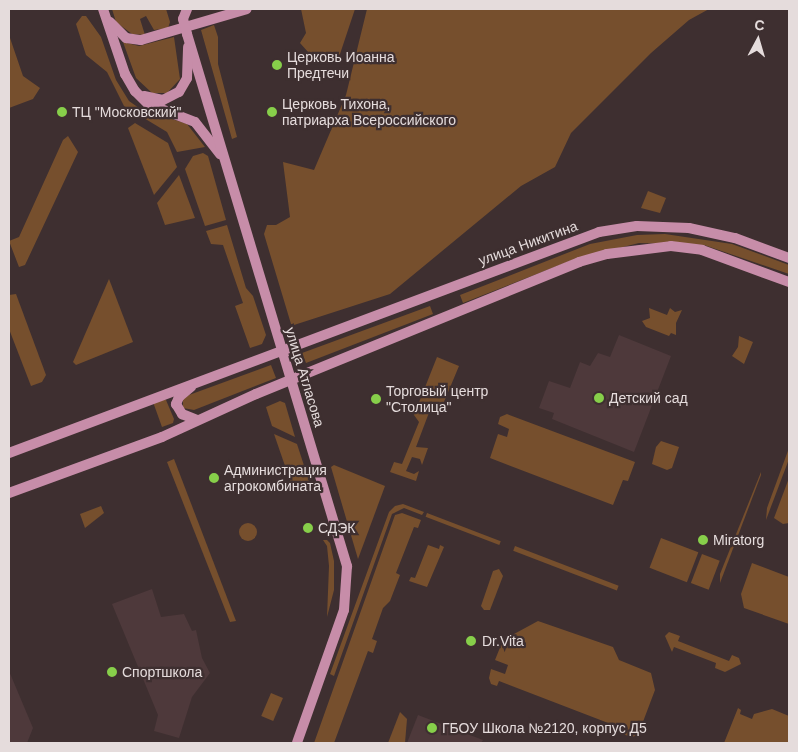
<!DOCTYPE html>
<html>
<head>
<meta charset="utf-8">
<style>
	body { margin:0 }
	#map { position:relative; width:798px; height:752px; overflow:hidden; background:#3e2f30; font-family:Arial,sans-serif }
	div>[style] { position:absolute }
	.built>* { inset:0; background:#4e393b }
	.green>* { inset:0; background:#764f2d; transform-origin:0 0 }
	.round { border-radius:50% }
	.secondary>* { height:10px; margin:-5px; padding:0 5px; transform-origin:5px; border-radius:5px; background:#c78da9 }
	.secondary-bridge>* { height:10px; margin:-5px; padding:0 5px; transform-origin:5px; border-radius:5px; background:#c78da9 }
	.dots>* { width:14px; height:14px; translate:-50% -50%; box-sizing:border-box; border:2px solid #3e2f30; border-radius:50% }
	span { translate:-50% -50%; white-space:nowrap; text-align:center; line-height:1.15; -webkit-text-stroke:4.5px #3e2f30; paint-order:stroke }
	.poi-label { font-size:14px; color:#e5dcdc }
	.left { translate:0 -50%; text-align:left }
	.street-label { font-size:14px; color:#e5dcdc }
	.frame { position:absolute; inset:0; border:10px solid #e5dcdc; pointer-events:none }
	.north { position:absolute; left:733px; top:15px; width:50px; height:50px; -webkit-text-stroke:4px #3e2f30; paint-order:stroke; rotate:6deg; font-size:14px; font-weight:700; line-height:20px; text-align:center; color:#e5dcdc }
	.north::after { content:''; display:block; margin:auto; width:18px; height:22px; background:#e5dcdc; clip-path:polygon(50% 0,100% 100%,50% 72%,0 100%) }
</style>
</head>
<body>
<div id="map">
	<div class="built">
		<div style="clip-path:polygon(619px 335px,671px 356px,634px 452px,552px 419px,554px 413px,539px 408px,549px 381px,570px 388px,580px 362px,590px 366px,598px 353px,610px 357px)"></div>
		<div style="clip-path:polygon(152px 589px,161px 617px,184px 614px,192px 631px,196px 630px,202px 658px,210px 673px,192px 697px,179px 738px,154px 731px,158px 715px,112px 604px)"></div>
		<div style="clip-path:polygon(9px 671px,33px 728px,27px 743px,9px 743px)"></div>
		<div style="clip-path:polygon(418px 715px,483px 740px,481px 743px,407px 743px)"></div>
	</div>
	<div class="green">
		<div style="clip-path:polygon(112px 9px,166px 9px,170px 22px,168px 28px,154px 30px,146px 16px,140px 19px,145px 35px,132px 34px,116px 22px)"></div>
		<div style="clip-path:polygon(301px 9px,355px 9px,340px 54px,330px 62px,317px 62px,300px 43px,306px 33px)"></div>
		<div style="clip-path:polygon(367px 9px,709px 9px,689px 20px,651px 53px,571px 133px,555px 167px,521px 186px,390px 294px,294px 325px,291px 324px,264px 234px,267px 225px,276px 225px,290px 217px,283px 162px,314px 170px,346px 95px)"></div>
		<div style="clip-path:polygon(82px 16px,86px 16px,101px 37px,116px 80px,129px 101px,139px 108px,187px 124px,205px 147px,177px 152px,167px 132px,124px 106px,107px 72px,86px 55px,76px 24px)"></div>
		<div style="clip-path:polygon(214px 25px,218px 37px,218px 64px,237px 137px,232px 139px,201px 30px)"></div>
		<div style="clip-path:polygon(9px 35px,23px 76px,40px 88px,33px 99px,9px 108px)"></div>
		<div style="clip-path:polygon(174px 37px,180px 79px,167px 93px,152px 93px,136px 78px,123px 42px,139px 46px)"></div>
		<div style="clip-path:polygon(135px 123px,168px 143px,177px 167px,154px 195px,128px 128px)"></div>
		<div style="clip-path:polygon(68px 136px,78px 152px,25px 265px,19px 267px,9px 241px,19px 237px,63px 140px)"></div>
		<div style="clip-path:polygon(203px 153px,208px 156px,226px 220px,205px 226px,185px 169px,193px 156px)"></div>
		<div style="clip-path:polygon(179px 175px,195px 218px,165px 225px,157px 203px)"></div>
		<div style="clip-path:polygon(648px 191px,666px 198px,660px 213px,641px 208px)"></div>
		<div style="clip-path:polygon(227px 225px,246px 288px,253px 296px,266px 335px,262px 344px,250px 348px,235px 306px,243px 303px,223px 245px,211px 244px,206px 231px)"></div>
		<div style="clip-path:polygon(665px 234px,732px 244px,789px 265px,789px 274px,704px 245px,639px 243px,575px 259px,463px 303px,460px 295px,590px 244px,637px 235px)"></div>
		<div style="clip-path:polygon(109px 279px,133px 342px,76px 365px,73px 362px)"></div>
		<div style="clip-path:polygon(16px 294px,46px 375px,42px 382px,31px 386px,9px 329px,9px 295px)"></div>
		<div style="clip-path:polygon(430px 306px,433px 314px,306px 363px,302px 353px)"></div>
		<div style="clip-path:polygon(649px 308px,667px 315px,670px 308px,675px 312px,682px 310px,676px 323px,676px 335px,671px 333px,669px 336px,646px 327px,642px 321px,650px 318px)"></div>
		<div style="clip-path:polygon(739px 336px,753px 342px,744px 364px,732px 356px,738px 347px)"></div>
		<div style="clip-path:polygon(437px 357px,459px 366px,439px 414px,430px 410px,416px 447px,428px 448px,422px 465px,420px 459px,412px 457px,406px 471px,414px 474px,419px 471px,416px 481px,390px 472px,394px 462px,402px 464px,419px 422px,414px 415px)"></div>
		<div style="clip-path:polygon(271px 365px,276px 378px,194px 410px,183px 408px,183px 399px,189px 395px)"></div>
		<div style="clip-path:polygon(161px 398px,166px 400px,174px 419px,173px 423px,162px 427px,153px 402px)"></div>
		<div style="clip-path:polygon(280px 401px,285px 403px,295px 437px,272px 426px,266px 407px)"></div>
		<div style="clip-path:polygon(507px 414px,635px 462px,628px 481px,623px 480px,613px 505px,490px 458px,498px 434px,507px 437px,509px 429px,498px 424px,500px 417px)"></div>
		<div style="clip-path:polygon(274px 434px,297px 444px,310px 484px,293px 489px)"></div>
		<div style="clip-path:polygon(661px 441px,679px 447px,672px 468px,667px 470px,652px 464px,656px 447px)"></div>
		<div style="clip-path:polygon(789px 448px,789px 459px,766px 520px,767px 508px)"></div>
		<div style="clip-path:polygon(174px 459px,236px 621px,230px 622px,167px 462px)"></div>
		<div style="clip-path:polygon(334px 465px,385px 486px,358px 559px,331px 467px)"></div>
		<div style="clip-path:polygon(761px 472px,761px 475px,720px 583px,720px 574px)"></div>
		<div style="clip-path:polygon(789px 478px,789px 523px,783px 524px,774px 518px)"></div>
		<div style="clip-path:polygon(403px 504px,424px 512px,422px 515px,404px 508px,392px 514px,334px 676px,330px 674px,389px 512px,395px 506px)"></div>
		<div style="clip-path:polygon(101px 506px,104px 513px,85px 528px,80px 514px)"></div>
		<div style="clip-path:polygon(402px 513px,421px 520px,418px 528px,414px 527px,396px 573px,400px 575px,390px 601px,383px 608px,372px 639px,377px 641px,373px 653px,368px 651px,334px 743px,314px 743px,395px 515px)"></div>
		<div style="left:427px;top:513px;width:79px;height:4px;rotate:21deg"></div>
		<div class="round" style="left:239px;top:523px;width:18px;height:18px"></div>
		<div style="left:661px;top:538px;width:40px;height:32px;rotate:21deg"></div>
		<div style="clip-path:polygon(327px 540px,330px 543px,334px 561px,334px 590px,327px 617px,329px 566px,327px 546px,323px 540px)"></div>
		<div style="clip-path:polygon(428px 545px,439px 549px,440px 545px,444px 547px,427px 587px,409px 581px,411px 577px,415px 578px)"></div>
		<div style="left:515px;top:546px;width:111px;height:5px;rotate:21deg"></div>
		<div style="left:702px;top:554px;width:19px;height:31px;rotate:21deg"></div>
		<div style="clip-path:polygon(752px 563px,789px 577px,789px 624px,744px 608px,741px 594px)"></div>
		<div style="clip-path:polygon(499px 569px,503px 576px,490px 610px,484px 610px,481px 606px,493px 571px)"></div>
		<div style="clip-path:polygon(538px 621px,613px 647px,619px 660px,651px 673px,655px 690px,638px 735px,632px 737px,622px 734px,616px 726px,499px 681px,497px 686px,491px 684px,489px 678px,491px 669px,505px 674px,508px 665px,495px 660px,503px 640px)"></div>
		<div style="clip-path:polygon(669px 632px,680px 636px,678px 641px,729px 661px,732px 655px,739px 658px,741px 664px,725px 672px,715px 668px,716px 663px,674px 647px,672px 652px,665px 636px)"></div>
		<div style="left:271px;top:693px;width:13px;height:25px;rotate:23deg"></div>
		<div style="clip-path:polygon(738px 708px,741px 710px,740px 714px,752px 719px,754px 714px,772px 709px,789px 716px,789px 743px,724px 743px)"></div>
		<div style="clip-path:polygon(400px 712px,407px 719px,405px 743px,388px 743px)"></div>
	</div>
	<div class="secondary">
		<div style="left:103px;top:9px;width:69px;rotate:71.3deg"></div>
		<div style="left:125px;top:74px;width:20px;rotate:60deg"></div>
		<div style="left:135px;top:91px;width:18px;rotate:45deg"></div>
		<div style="left:148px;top:104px;width:50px;rotate:21deg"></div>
		<div style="left:195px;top:122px;width:41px;rotate:52deg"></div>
		<div style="left:183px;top:19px;width:11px;rotate:-68deg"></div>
		<div style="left:110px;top:22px;width:23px;rotate:45deg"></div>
		<div style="left:126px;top:38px;width:15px;rotate:8deg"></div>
		<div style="left:141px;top:40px;width:110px;rotate:-16.3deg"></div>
		<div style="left:187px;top:34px;width:556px;rotate:73.26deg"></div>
		<div style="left:347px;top:566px;width:44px;rotate:93.9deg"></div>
		<div style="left:344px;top:610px;width:141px;rotate:109.5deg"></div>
		<div style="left:144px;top:96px;width:19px;rotate:12deg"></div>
		<div style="left:163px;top:100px;width:18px;rotate:-27deg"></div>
		<div style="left:179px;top:92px;width:16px;rotate:-60deg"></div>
		<div style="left:187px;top:78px;width:31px;rotate:-88deg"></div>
		<div style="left:191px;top:387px;width:16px;rotate:140deg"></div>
		<div style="left:179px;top:397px;width:8px;rotate:113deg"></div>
		<div style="left:176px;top:404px;width:12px;rotate:59deg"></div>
		<div style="left:182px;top:414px;width:16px;rotate:22deg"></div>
		<div style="left:9px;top:453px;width:630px;rotate:-20.53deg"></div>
		<div style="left:599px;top:232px;width:38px;rotate:-9deg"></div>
		<div style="left:637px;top:226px;width:52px;rotate:2.2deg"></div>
		<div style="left:689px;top:228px;width:47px;rotate:12.3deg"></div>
		<div style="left:735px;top:238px;width:58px;rotate:20.3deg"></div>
		<div style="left:9px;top:493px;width:163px;rotate:-20.1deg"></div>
		<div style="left:162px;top:437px;width:103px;rotate:-24.6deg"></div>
		<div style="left:256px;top:394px;width:349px;rotate:-22.2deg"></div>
		<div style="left:579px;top:262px;width:29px;rotate:-16deg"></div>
		<div style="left:607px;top:254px;width:64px;rotate:-7.1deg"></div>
		<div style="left:671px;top:246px;width:31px;rotate:7deg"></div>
		<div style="left:702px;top:250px;width:93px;rotate:20.2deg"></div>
	</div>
	<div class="secondary-bridge">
		<div style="left:183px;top:19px;width:16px;rotate:75deg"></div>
	</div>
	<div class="dots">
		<div style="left:277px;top:65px;background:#87cf4a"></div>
		<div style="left:62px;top:112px;background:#87cf4a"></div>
		<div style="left:272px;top:112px;background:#87cf4a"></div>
		<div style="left:599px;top:398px;background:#87cf4a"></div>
		<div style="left:376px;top:399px;background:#87cf4a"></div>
		<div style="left:214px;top:478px;background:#87cf4a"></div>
		<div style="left:308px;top:528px;background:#87cf4a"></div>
		<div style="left:703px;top:540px;background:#87cf4a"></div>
		<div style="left:471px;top:641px;background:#87cf4a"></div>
		<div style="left:112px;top:672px;background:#87cf4a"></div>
		<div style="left:432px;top:728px;background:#87cf4a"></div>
	</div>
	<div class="poi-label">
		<span class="left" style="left:287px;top:65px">Церковь Иоанна<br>Предтечи</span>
		<span class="left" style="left:282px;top:112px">Церковь Тихона,<br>патриарха Всероссийского</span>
		<span class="left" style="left:72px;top:112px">ТЦ "Московский"</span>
		<span class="left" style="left:386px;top:399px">Торговый центр<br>"Столица"</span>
		<span class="left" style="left:609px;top:398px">Детский сад</span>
		<span class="left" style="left:224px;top:478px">Администрация<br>агрокомбината</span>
		<span class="left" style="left:318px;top:528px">СДЭК</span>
		<span class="left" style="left:713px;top:540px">Miratorg</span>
		<span class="left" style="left:482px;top:641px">Dr.Vita</span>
		<span class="left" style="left:122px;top:672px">Спортшкола</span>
		<span class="left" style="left:442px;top:728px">ГБОУ Школа №2120, корпус Д5</span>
	</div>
	<div class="street-label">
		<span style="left:528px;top:243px;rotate:-20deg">улица Никитина</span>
		<span style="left:305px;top:377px;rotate:73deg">улица Атласова</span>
	</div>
	<div class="frame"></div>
	<div class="north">С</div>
</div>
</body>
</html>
